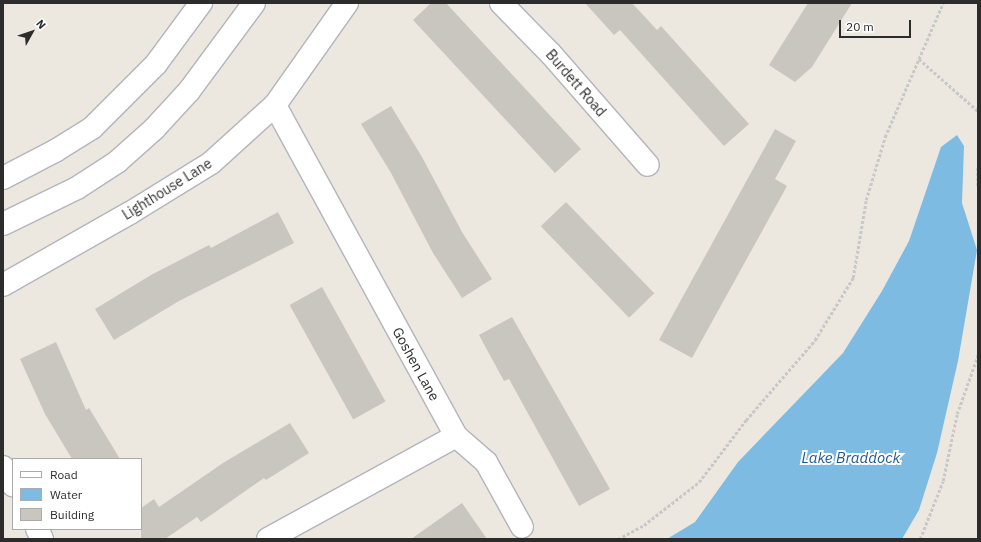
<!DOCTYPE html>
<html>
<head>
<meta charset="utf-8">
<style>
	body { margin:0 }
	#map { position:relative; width:981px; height:542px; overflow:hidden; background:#ece8df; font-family:"IBM Plex Sans",sans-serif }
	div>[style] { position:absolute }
	.water>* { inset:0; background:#7ebbe2 }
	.building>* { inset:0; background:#c8c6be; transform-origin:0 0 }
	.path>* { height:2.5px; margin-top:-1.25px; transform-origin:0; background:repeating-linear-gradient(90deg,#c8c8c8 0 3px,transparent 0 5px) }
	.roads { filter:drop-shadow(1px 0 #b3b4be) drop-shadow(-1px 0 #b3b4be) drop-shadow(0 1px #b3b4be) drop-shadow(0 -1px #b3b4be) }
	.minor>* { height:22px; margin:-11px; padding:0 11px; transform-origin:11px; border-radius:11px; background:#fff }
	span { translate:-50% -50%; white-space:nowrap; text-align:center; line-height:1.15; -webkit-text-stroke:4px #fff; paint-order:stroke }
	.street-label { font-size:14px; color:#2c2c2c }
	.water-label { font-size:15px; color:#1c5990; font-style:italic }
	.frame { position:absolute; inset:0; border:4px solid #2c2c2c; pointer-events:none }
	.legend { position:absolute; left:12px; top:458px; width:130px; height:72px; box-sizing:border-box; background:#fff; border:1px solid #ababab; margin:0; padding:5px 7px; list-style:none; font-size:12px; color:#2c2c2c }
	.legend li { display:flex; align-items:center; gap:8px; height:20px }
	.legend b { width:20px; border:1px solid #ababab }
	.north { position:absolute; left:12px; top:12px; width:40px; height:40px; -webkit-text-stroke:3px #fff; paint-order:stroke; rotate:50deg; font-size:11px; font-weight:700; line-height:16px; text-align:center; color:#2c2c2c }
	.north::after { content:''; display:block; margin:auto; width:14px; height:18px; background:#2c2c2c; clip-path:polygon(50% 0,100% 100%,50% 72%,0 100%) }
	.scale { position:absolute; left:839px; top:20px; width:72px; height:18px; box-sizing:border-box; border:2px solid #2c2c2c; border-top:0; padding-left:5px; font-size:12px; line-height:14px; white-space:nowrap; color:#2c2c2c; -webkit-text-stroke:3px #fff; paint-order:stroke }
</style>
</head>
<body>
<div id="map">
	<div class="water">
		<div style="clip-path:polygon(957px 135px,964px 146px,962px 203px,977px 250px,958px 361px,937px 453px,919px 510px,902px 539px,667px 539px,695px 522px,738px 462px,843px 353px,882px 291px,909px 241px,941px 147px)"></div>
	</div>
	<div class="building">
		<div style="clip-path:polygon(431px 3px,446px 3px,581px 149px,555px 173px,413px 20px)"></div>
		<div style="clip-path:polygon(585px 3px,632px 3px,657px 30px,661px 26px,749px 124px,724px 146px,620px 30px,614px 35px)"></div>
		<div style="clip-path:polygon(808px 3px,852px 3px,812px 67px,795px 82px,769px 65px)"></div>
		<div style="clip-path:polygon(391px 106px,422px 157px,462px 232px,492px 279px,462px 298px,433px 253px,391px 173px,361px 124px)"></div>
		<div style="clip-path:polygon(775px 129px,796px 141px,775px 179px,787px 186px,692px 358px,659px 340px)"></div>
		<div style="left:566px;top:202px;width:127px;height:35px;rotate:46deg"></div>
		<div style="clip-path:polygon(278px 212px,294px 243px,179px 301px,114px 340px,95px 309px,151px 275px,209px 245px,211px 248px)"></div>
		<div style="left:322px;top:287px;width:131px;height:37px;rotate:61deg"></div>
		<div style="clip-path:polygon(512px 317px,610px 489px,579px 506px,509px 379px,504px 381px,479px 335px)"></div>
		<div style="clip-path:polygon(56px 342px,86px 410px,89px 408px,120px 459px,72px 459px,45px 414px,20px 359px)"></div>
		<div style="clip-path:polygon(290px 423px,309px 453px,266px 480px,264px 478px,201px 522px,197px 517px,165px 539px,141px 539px,141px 508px,154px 499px,159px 507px,223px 463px)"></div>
		<div style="clip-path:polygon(462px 503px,487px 539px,411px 539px)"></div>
	</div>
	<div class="path">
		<div style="left:919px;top:59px;width:79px;rotate:41.4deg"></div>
		<div style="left:978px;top:168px;width:19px;rotate:90deg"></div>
		<div style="left:618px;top:539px;width:30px;rotate:-28deg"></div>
		<div style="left:644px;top:525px;width:70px;rotate:-38deg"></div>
		<div style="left:699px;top:482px;width:78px;rotate:-52.8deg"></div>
		<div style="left:746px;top:420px;width:106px;rotate:-49.2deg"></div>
		<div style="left:815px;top:340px;width:73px;rotate:-58.5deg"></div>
		<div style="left:853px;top:278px;width:79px;rotate:-80.5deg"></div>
		<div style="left:866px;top:200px;width:66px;rotate:-73.2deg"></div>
		<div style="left:885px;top:137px;width:146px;rotate:-66.6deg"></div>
		<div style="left:920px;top:539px;width:62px;rotate:-68.4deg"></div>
		<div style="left:943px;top:481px;width:68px;rotate:-78.2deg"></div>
		<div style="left:957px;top:414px;width:63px;rotate:-70.4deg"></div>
	</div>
	<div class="roads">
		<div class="minor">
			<div style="left:501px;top:3px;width:71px;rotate:45.6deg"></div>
			<div style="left:551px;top:54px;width:147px;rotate:48.9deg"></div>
			<div style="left:3px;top:178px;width:59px;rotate:-27.4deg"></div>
			<div style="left:55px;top:151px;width:44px;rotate:-31.9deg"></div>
			<div style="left:92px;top:128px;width:91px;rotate:-45deg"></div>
			<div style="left:156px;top:64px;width:76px;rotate:-53.6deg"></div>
			<div style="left:3px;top:224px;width:82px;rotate:-25.9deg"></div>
			<div style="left:77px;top:188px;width:48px;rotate:-33deg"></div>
			<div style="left:117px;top:162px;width:50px;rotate:-41.7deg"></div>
			<div style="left:154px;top:129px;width:52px;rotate:-47.4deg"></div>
			<div style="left:189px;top:91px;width:109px;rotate:-53.5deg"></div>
			<div style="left:3px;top:285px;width:146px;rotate:-29.6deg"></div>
			<div style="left:130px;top:213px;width:95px;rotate:-31.7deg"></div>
			<div style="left:211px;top:163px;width:86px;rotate:-42.2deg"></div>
			<div style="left:275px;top:105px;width:125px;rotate:-54.8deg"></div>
			<div style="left:456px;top:436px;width:40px;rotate:41deg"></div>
			<div style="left:486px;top:462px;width:74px;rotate:61deg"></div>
			<div style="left:3px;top:467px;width:21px;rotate:61deg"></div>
			<div style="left:37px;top:529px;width:11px;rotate:63deg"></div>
			<div style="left:268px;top:539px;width:214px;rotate:-28.7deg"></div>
			<div style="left:456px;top:436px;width:377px;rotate:-118.7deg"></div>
		</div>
	</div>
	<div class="street-label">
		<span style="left:576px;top:83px;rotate:49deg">Burdett Road</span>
		<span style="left:167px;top:189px;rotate:-32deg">Lighthouse Lane</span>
		<span style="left:416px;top:364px;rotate:61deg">Goshen Lane</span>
	</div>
	<div class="water-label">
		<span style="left:851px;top:458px">Lake Braddock</span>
	</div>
	<div class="frame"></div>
	<ul class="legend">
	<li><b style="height:5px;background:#fff"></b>Road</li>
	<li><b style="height:11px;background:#7ebbe2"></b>Water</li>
	<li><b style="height:11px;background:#c8c6be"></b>Building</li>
	</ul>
	<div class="north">N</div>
	<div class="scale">20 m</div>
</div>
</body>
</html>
